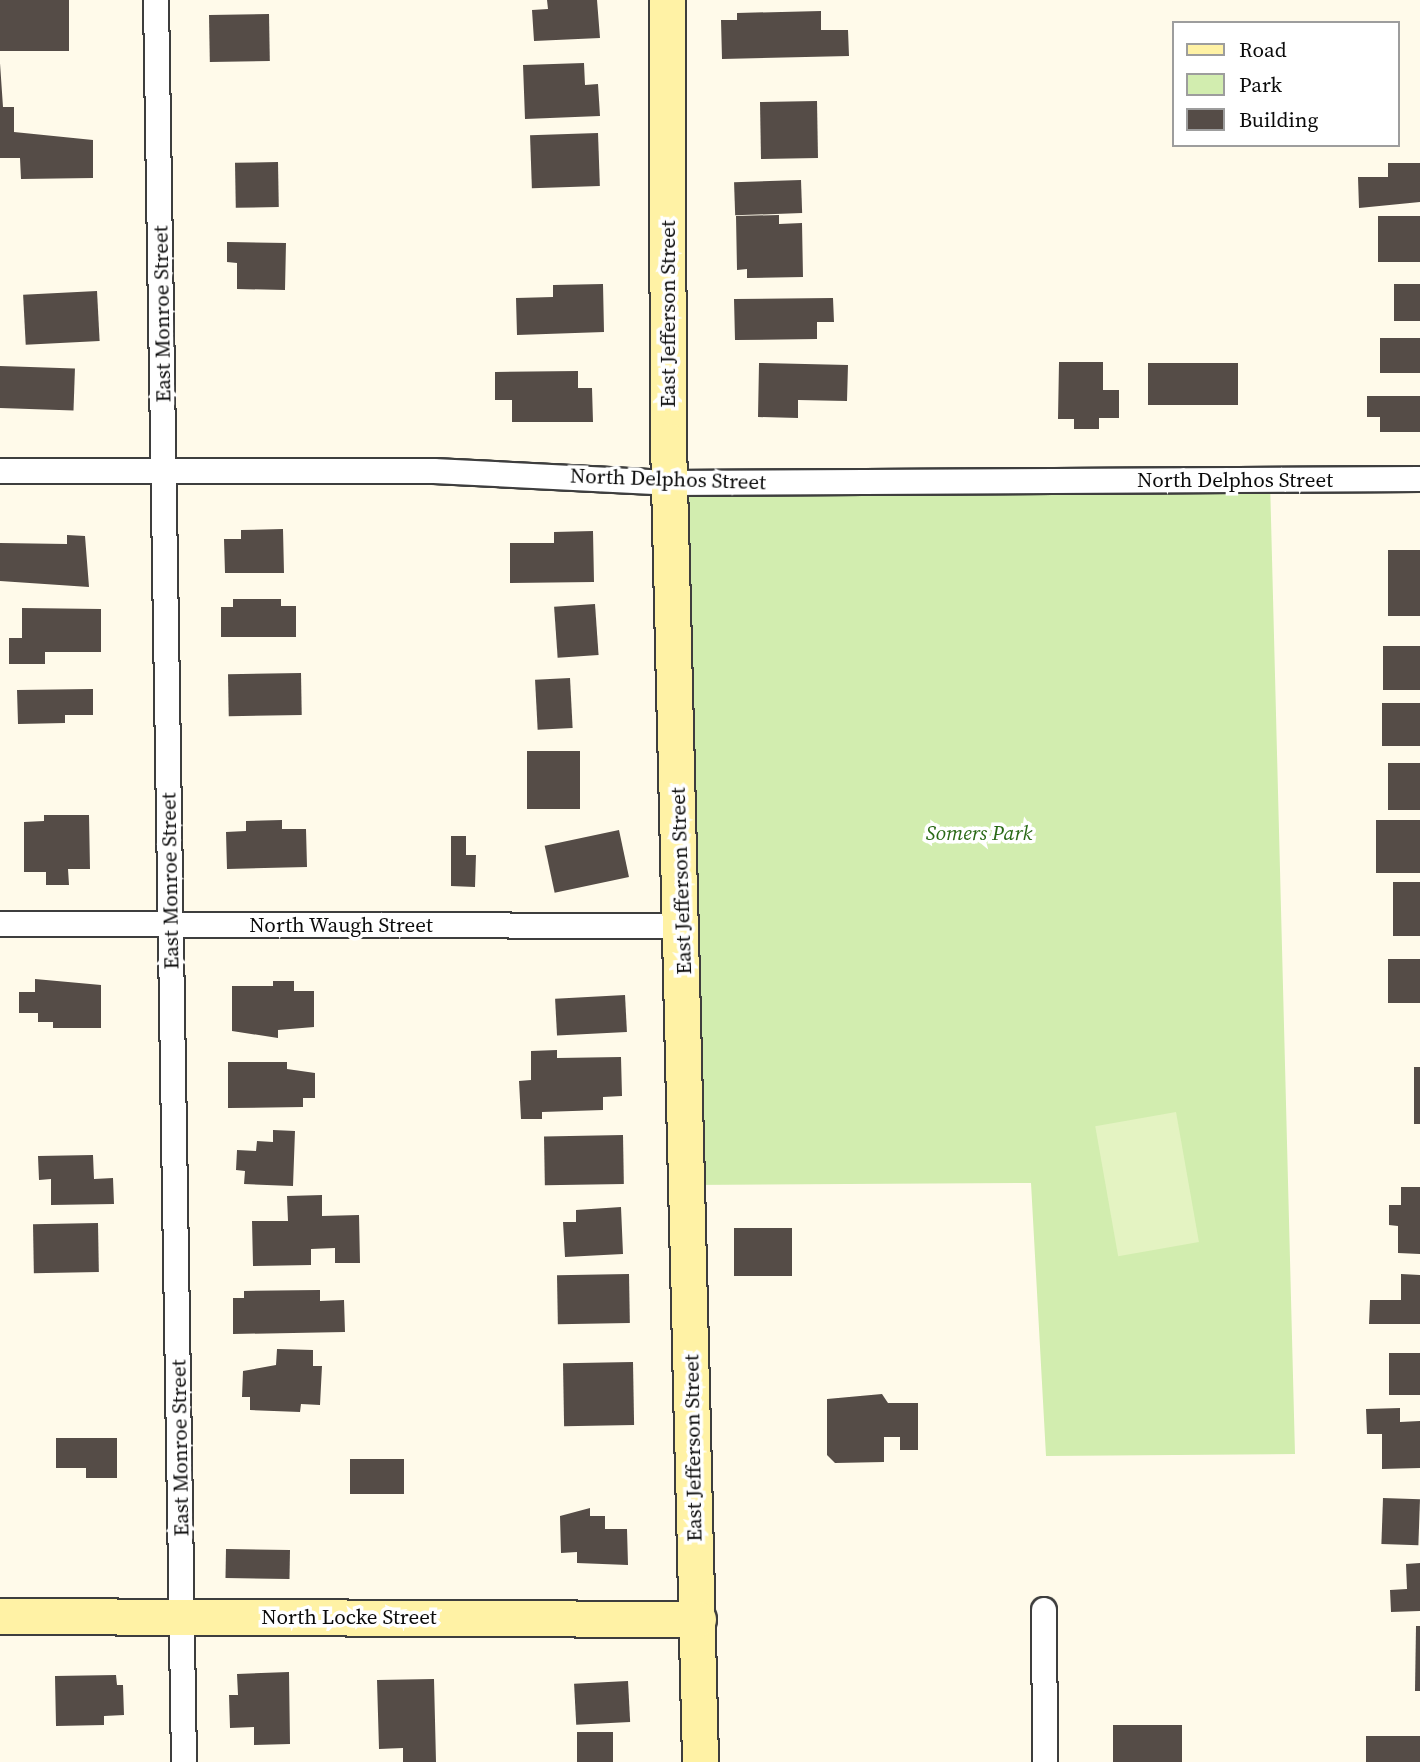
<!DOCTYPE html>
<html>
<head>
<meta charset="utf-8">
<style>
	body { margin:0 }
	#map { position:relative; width:1420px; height:1762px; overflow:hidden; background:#fffaea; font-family:"Source Serif 4",serif }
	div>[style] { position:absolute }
	.green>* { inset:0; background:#d2edaf }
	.pitch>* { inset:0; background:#e4f3c2; transform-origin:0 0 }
	.building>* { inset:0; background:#554c47; transform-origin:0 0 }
	.roads { filter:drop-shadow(2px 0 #3e3e3e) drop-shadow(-2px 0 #3e3e3e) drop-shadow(0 2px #3e3e3e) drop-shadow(0 -2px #3e3e3e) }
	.street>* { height:24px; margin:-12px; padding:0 12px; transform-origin:12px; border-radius:12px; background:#fff }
	.secondary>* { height:35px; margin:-17.5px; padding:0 17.5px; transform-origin:17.5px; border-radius:17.5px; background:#fff2a5 }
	span { translate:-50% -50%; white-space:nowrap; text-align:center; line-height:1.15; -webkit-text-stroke:7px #fff; paint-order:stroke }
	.street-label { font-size:21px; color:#0b0b0b }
	.park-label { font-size:21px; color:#2a6916; font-style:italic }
	.legend { position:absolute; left:1172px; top:21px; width:228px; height:126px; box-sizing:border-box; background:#fff; border:2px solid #9d9d9d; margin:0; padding:9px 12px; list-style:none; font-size:21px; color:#0b0b0b }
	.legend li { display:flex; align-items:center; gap:14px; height:35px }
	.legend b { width:35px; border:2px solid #9d9d9d }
</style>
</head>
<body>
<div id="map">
	<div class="green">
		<div style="clip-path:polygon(1270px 480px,1295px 1454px,1046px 1456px,1031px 1183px,689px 1185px,669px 483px)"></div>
	</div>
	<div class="pitch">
		<div style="left:1176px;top:1112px;width:132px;height:82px;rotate:80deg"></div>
	</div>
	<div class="building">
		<div style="left:0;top:0;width:69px;height:51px"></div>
		<div style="clip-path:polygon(547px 0,597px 0,600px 38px,534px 41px,532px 10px,548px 9px)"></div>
		<div style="clip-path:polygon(821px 11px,821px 30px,848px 30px,849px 56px,722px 59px,721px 20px,737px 20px,737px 13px)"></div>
		<div style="left:269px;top:14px;width:47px;height:60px;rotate:89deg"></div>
		<div style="clip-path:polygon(0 63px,3px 107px,14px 107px,14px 132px,93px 140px,93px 178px,21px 179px,20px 158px,0 158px)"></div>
		<div style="clip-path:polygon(584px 63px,585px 85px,598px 84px,600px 116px,525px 119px,523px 65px)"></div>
		<div style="left:817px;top:101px;width:57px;height:57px;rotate:89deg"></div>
		<div style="left:598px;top:133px;width:53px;height:68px;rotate:88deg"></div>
		<div style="left:278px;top:162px;width:45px;height:43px;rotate:89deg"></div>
		<div style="clip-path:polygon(1388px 163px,1420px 163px,1420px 202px,1359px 208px,1358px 177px,1388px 177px)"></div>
		<div style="left:801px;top:180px;width:33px;height:67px;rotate:88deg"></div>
		<div style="clip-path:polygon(779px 215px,779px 224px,802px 223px,803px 277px,747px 278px,747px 269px,737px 270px,736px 216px)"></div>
		<div style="left:1420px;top:216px;width:46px;height:42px;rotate:90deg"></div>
		<div style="clip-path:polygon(227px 242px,286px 243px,285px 290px,237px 289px,237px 263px,227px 262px)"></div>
		<div style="clip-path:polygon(603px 284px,604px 332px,517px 335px,516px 298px,553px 297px,553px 285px)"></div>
		<div style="left:1394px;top:284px;width:26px;height:37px"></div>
		<div style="left:97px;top:291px;width:50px;height:74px;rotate:87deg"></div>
		<div style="clip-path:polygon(833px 298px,834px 322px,817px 322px,817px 339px,735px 340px,734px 299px)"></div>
		<div style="left:1380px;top:338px;width:40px;height:35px"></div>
		<div style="clip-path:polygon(1059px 362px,1103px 362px,1103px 390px,1119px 390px,1119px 418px,1099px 418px,1099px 429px,1074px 429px,1074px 419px,1058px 419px)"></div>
		<div style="clip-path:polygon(759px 363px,848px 365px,847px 401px,798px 400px,798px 418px,758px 417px)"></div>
		<div style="left:1238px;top:363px;width:42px;height:90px;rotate:90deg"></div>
		<div style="left:0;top:366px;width:75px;height:42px;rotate:2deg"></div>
		<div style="clip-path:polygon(578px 371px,578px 388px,592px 388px,593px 422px,512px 422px,512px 400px,495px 400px,495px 372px)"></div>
		<div style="clip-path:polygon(1367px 396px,1420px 396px,1420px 432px,1380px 432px,1380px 417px,1367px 417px)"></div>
		<div style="clip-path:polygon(283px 529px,284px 573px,225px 573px,224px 539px,241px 539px,241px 530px)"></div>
		<div style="clip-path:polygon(593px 531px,594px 582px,510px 583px,510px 543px,554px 543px,554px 532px)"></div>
		<div style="clip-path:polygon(67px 535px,85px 536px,89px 587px,0 581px,0 543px,67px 544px)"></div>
		<div style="left:1420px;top:550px;width:66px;height:32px;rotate:90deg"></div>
		<div style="clip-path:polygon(233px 599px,281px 599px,281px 606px,296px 606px,296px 637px,221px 637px,221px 607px,233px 607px)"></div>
		<div style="left:595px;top:604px;width:51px;height:41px;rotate:86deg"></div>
		<div style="clip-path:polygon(22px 608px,101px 609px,101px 652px,45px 652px,45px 664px,9px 664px,9px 638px,22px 638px)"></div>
		<div style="left:1420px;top:646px;width:44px;height:37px;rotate:90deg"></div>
		<div style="left:301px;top:673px;width:42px;height:73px;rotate:89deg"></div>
		<div style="left:570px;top:678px;width:50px;height:35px;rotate:87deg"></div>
		<div style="clip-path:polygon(93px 689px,93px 715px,65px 715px,65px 723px,18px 724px,17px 690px)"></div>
		<div style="left:1382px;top:703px;width:38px;height:43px"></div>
		<div style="left:527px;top:751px;width:53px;height:58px"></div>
		<div style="left:1420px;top:763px;width:47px;height:32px;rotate:90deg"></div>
		<div style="clip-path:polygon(44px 815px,89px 815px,90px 869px,68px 869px,69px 885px,46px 885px,46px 872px,24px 872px,24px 822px,44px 821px)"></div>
		<div style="clip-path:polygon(282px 820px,282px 829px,306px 829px,307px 867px,227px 869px,226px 832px,246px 831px,246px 821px)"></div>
		<div style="left:1420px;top:820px;width:53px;height:44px;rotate:90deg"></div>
		<div style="left:619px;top:830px;width:48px;height:76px;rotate:78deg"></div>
		<div style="clip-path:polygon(451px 836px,466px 836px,466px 855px,476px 855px,475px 887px,451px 886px)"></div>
		<div style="left:1420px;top:882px;width:54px;height:27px;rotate:90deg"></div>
		<div style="left:1420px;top:959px;width:44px;height:32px;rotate:90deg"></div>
		<div style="clip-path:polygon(35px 979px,101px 985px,101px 1028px,53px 1028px,53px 1022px,38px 1022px,38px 1013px,19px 1013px,19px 992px,35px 992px)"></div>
		<div style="clip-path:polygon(273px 981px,294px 981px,294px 991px,314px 991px,314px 1027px,278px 1030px,278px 1038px,232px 1031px,232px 986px,273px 986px)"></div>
		<div style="left:625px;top:995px;width:37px;height:70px;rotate:87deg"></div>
		<div style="clip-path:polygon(557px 1050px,557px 1058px,621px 1057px,622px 1096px,603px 1097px,603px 1110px,542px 1112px,542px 1119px,521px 1119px,519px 1081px,531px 1080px,531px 1051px)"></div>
		<div style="clip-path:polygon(228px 1062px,287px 1062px,287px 1069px,315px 1073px,315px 1098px,303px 1098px,303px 1107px,228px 1108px)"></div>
		<div style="left:1414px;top:1067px;width:6px;height:57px"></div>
		<div style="clip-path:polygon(273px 1130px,295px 1131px,293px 1186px,244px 1184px,245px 1171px,236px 1170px,237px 1150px,256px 1151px,257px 1141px,273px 1142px)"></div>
		<div style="left:623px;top:1135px;width:49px;height:79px;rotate:89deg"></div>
		<div style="clip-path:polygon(93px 1155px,94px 1179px,113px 1178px,114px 1204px,51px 1205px,51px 1179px,39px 1180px,38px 1156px)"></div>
		<div style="clip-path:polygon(1401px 1187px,1420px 1187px,1420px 1254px,1398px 1253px,1398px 1226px,1389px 1225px,1389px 1205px,1401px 1205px)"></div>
		<div style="clip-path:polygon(322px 1195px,322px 1216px,359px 1215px,360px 1263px,335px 1263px,335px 1248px,311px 1249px,311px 1265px,253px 1266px,252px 1221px,288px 1221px,287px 1196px)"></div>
		<div style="clip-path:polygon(621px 1207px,623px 1254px,565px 1257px,563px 1222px,576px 1222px,576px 1210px)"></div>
		<div style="left:98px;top:1223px;width:49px;height:65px;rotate:89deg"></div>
		<div style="left:734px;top:1228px;width:58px;height:48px"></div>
		<div style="left:629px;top:1274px;width:49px;height:72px;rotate:89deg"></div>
		<div style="clip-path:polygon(1401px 1274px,1420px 1275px,1420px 1324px,1369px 1324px,1370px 1300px,1401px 1300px)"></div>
		<div style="clip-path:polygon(320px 1290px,320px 1301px,344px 1300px,345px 1332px,233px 1334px,233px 1298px,244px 1298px,244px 1291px)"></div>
		<div style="clip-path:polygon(277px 1349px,313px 1350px,313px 1366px,322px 1366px,320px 1405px,301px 1404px,300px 1412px,250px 1410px,250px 1397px,242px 1397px,243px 1371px,276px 1365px)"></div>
		<div style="left:1389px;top:1353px;width:31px;height:42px"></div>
		<div style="left:633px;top:1362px;width:63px;height:70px;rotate:89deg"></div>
		<div style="clip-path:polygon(882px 1394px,888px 1403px,918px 1403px,918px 1450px,900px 1450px,900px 1437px,884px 1437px,884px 1462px,835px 1463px,827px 1455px,827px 1399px)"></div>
		<div style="clip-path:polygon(1400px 1408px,1400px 1422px,1420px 1421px,1420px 1468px,1382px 1469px,1382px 1434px,1367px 1434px,1366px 1409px)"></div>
		<div style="clip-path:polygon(56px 1438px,117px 1438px,117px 1478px,86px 1478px,86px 1468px,56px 1468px)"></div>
		<div style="left:350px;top:1459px;width:54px;height:35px"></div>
		<div style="left:1383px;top:1498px;width:37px;height:46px;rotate:2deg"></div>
		<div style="clip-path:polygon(590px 1508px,590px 1516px,605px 1516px,605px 1529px,627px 1529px,628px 1565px,577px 1563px,577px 1552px,561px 1553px,560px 1516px)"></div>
		<div style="left:226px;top:1549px;width:64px;height:29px;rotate:1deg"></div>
		<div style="clip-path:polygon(1420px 1563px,1420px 1611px,1391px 1612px,1390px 1590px,1407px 1589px,1406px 1564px)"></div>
		<div style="clip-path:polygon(1416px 1626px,1420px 1626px,1420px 1691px,1415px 1691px)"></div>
		<div style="clip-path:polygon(289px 1672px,290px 1744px,254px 1745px,254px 1727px,230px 1728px,229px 1695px,238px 1695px,237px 1674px)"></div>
		<div style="clip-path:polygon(116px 1675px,117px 1685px,123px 1685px,124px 1715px,104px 1716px,104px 1725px,56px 1726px,55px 1676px)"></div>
		<div style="clip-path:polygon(434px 1679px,436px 1762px,403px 1762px,403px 1748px,379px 1749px,377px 1680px)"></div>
		<div style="left:628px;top:1681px;width:41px;height:54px;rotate:87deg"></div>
		<div style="left:1113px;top:1725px;width:69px;height:37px"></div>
		<div style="left:613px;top:1732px;width:30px;height:36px;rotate:90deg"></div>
		<div style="left:1420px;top:1736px;width:26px;height:54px;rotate:90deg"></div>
	</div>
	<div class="roads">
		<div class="street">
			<div style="left:156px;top:0;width:1762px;rotate:89.09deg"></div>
			<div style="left:0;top:471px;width:434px"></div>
			<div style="left:434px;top:471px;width:235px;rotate:2.9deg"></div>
			<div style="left:669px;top:483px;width:751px;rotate:-0.31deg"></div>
			<div style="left:0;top:924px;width:682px;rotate:0.17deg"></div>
			<div style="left:1044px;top:1610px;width:152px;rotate:89.6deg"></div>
		</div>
		<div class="secondary">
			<div style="left:667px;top:0;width:441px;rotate:89.9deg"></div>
			<div style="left:668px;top:441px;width:1321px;rotate:88.61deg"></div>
			<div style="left:0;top:1616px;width:698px;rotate:0.25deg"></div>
		</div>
	</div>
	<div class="street-label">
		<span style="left:162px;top:314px;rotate:-91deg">East Monroe Street</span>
		<span style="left:668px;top:314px;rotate:-90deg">East Jefferson Street</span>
		<span style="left:668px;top:479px;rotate:2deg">North Delphos Street</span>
		<span style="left:1235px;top:480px">North Delphos Street</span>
		<span style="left:170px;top:881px;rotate:-91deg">East Monroe Street</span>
		<span style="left:681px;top:881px;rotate:-92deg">East Jefferson Street</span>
		<span style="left:341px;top:925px">North Waugh Street</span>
		<span style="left:180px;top:1448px;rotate:-91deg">East Monroe Street</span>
		<span style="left:693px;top:1448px;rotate:-91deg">East Jefferson Street</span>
		<span style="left:349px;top:1617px">North Locke Street</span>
	</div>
	<div class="park-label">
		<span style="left:979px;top:833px">Somers Park</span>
	</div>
	<ul class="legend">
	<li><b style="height:9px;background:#fff2a5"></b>Road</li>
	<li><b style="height:19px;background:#d2edaf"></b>Park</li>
	<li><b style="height:19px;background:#554c47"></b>Building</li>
	</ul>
</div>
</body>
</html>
